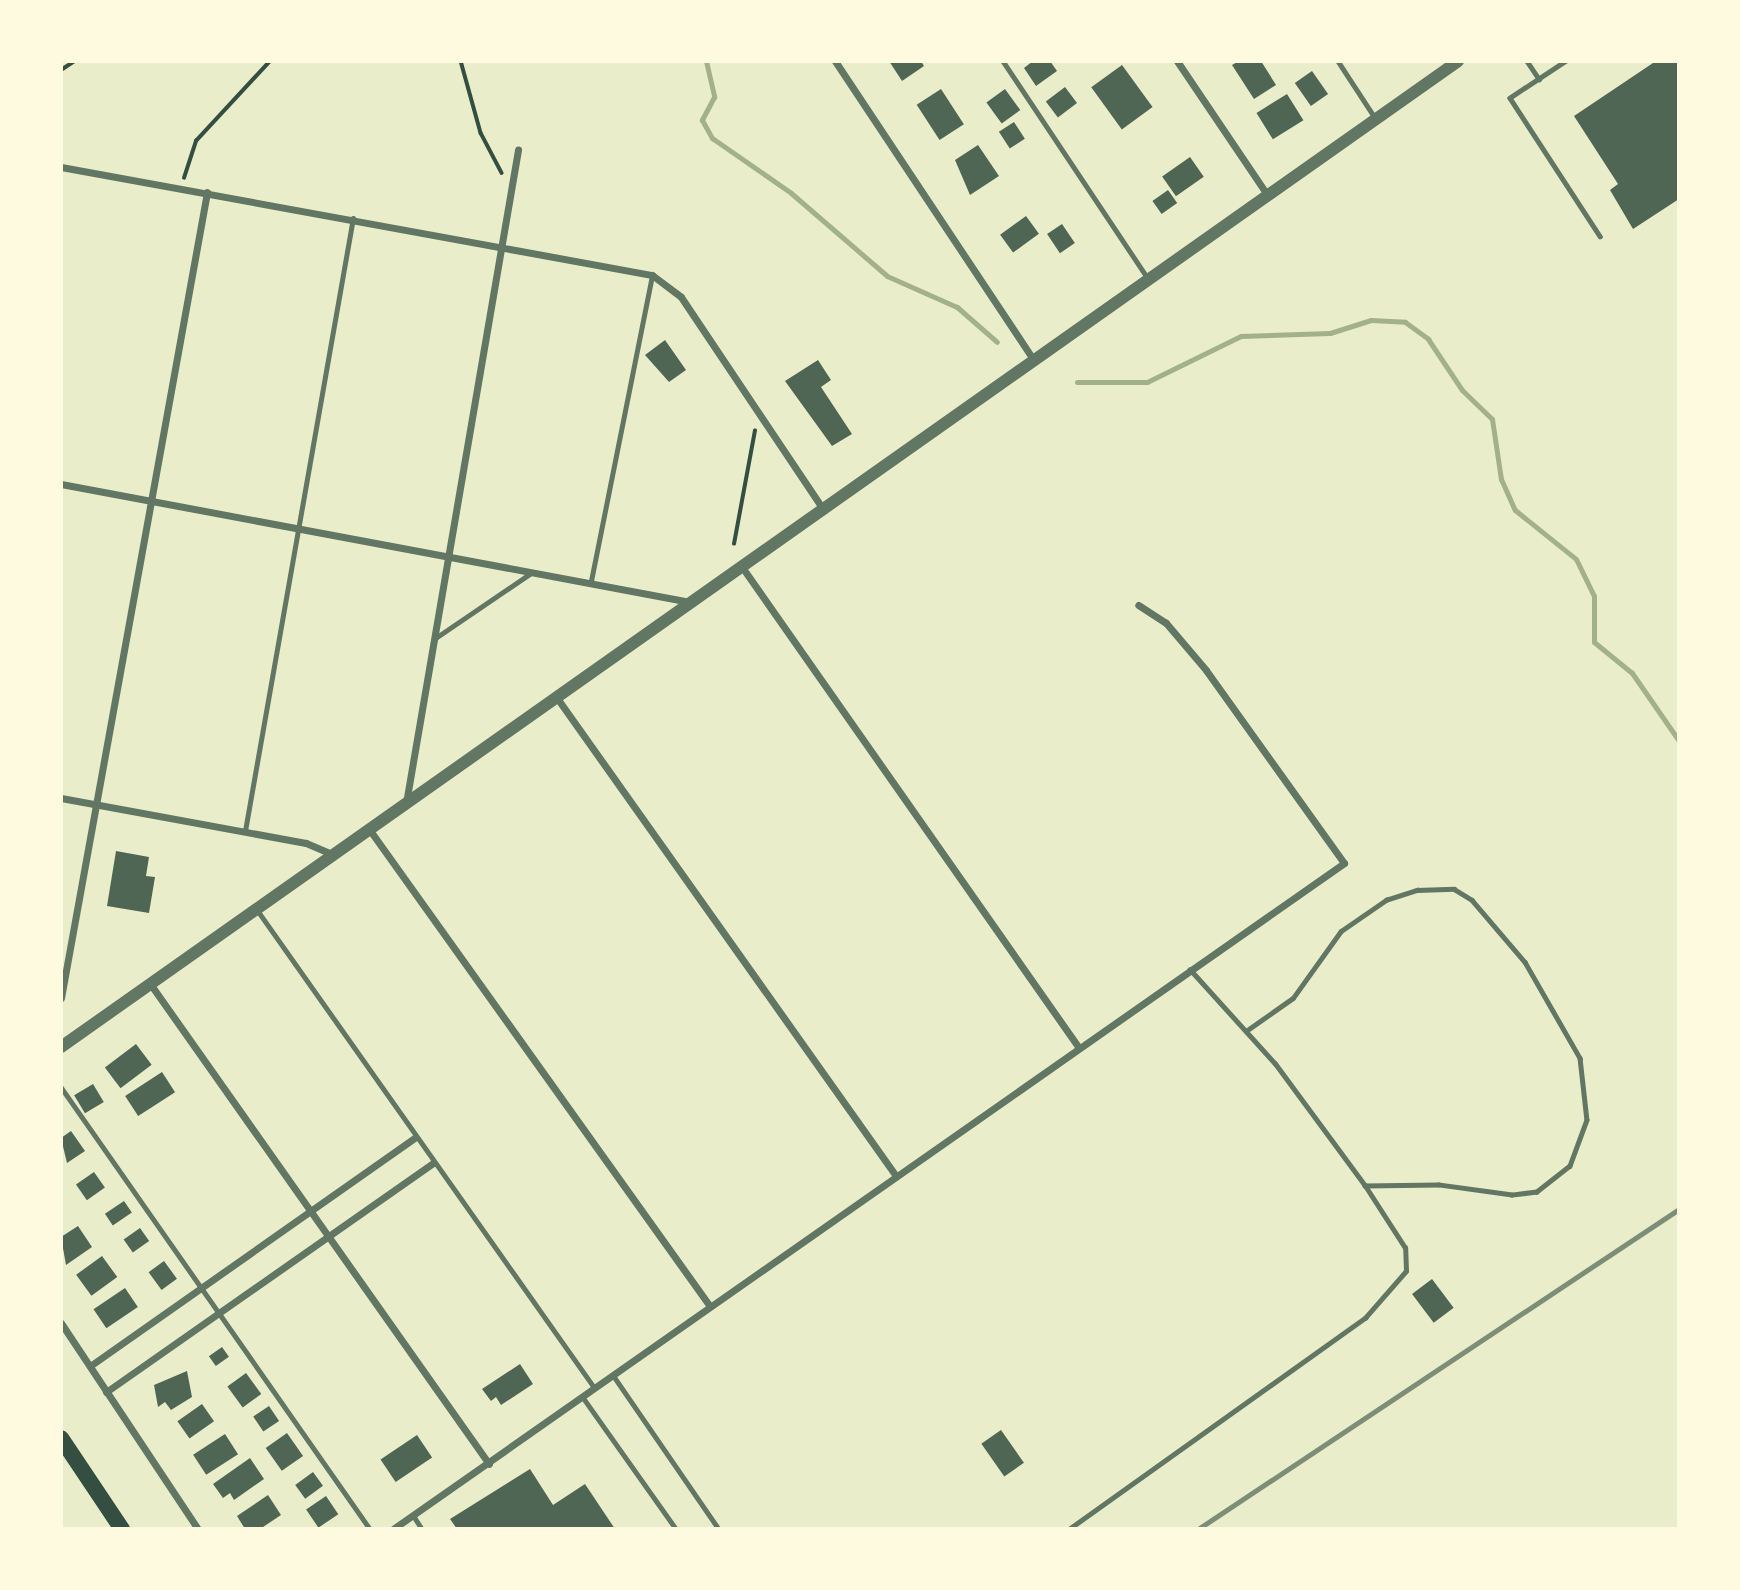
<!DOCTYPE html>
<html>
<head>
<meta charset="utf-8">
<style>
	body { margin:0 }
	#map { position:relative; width:1740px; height:1590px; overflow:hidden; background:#e9edc9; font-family:"IBM Plex Serif",serif }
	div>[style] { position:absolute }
	.stream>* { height:5px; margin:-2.5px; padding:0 2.5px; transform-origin:2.5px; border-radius:2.5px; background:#a3b18a }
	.building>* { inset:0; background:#4f6655; transform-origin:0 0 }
	.path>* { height:3.5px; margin:-1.75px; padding:0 1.75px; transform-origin:1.75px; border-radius:1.75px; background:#344e41 }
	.service>* { height:4.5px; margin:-2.25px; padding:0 2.25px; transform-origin:2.25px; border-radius:2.25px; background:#617663 }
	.minor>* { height:7px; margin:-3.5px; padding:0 3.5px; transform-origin:3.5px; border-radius:3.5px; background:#617663 }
	.tertiary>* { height:12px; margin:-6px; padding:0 6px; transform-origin:6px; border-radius:6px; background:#617663 }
	.trunk>* { height:16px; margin:-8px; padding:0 8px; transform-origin:8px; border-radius:8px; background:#344e41 }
	.rail>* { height:5px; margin:-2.5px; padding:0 2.5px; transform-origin:2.5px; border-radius:2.5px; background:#7c8e77 }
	span { translate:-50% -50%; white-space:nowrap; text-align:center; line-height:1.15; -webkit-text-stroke:5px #fefae0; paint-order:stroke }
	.frame { position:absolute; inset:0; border:63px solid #fefae0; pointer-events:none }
</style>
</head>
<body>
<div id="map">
	<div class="stream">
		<div style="left:706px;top:61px;width:37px;rotate:77deg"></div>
		<div style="left:714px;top:97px;width:26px;rotate:118deg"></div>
		<div style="left:702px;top:120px;width:21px;rotate:61deg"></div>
		<div style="left:712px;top:138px;width:96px;rotate:34.8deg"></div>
		<div style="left:791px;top:193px;width:127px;rotate:40.8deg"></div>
		<div style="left:887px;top:276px;width:77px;rotate:23.9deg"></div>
		<div style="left:957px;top:307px;width:53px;rotate:41.2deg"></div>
		<div style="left:1077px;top:382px;width:70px"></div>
		<div style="left:1147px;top:382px;width:105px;rotate:-26.1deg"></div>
		<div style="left:1241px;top:336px;width:89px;rotate:-1.9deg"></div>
		<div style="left:1330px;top:333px;width:43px;rotate:-17.6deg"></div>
		<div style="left:1371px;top:320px;width:34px;rotate:3deg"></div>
		<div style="left:1405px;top:322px;width:29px;rotate:36deg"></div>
		<div style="left:1428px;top:339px;width:61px;rotate:56.3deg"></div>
		<div style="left:1462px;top:390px;width:42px;rotate:44deg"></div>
		<div style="left:1492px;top:419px;width:61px;rotate:81.5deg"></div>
		<div style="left:1501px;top:479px;width:34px;rotate:66deg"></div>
		<div style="left:1515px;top:510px;width:78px;rotate:38.8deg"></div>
		<div style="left:1576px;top:559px;width:41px;rotate:64.1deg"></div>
		<div style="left:1594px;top:596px;width:46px;rotate:90deg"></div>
		<div style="left:1594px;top:642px;width:49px;rotate:39.2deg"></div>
		<div style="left:1632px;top:673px;width:83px;rotate:55.3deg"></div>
	</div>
	<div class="building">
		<div style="clip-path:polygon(889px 61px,921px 61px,924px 66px,902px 81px)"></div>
		<div style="clip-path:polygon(1033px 61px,1050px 61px,1057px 71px,1036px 86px,1024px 68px)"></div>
		<div style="clip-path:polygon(1239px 61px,1261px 61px,1276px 85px,1254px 99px,1232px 65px)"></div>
		<div style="clip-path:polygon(1656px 61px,1679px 61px,1679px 199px,1633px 229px,1610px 190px,1618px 184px,1574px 116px)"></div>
		<div style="left:1122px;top:65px;width:52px;height:38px;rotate:54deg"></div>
		<div style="left:1312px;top:71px;width:28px;height:21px;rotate:55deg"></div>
		<div style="left:1065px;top:87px;width:20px;height:24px;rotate:53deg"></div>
		<div style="left:941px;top:89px;width:42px;height:29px;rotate:57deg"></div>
		<div style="left:1005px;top:89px;width:26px;height:23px;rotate:54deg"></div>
		<div style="left:1287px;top:94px;width:31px;height:36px;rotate:58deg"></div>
		<div style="left:1014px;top:122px;width:20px;height:18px;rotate:57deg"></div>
		<div style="clip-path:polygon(978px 145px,999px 176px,970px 195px,955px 160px)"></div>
		<div style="left:1190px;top:157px;width:24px;height:34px;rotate:55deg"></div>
		<div style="left:1168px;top:190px;width:16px;height:19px;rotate:55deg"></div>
		<div style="left:1026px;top:216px;width:22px;height:32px;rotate:54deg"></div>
		<div style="left:1062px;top:224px;width:23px;height:18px;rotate:56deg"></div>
		<div style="clip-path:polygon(665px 340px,686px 370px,669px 382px,645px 355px)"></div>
		<div style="clip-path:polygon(818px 360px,831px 380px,821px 387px,852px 434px,832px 446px,785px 381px)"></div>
		<div style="clip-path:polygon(116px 851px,149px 857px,146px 876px,155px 877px,149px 913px,107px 906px)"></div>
		<div style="left:136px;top:1044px;width:26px;height:39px;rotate:53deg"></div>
		<div style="left:162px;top:1072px;width:24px;height:44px;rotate:57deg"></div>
		<div style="left:93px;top:1084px;width:21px;height:22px;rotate:59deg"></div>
		<div style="clip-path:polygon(71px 1131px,85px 1151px,67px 1163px,61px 1138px)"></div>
		<div style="left:94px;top:1172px;width:19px;height:22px;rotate:55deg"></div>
		<div style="left:124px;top:1201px;width:14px;height:23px;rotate:56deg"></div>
		<div style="clip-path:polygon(78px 1226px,92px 1247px,66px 1265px,61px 1237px)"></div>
		<div style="left:140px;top:1228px;width:16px;height:20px;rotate:55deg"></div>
		<div style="left:102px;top:1256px;width:26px;height:32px;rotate:54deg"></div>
		<div style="left:164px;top:1261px;width:22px;height:19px;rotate:54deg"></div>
		<div style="left:1432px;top:1279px;width:36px;height:25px;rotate:53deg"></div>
		<div style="left:125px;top:1288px;width:23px;height:38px;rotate:56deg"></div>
		<div style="left:222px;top:1347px;width:12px;height:16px;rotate:55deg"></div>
		<div style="clip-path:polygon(520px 1364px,533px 1384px,501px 1405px,496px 1397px,491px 1401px,482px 1389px)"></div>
		<div style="clip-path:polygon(187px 1371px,192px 1397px,171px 1410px,165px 1402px,158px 1407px,154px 1385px)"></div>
		<div style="left:246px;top:1373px;width:26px;height:23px;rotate:54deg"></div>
		<div style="left:202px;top:1404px;width:21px;height:30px;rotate:55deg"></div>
		<div style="left:269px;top:1406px;width:18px;height:19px;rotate:56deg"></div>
		<div style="left:1001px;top:1430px;width:40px;height:24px;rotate:55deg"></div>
		<div style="left:287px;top:1433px;width:28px;height:26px;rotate:55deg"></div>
		<div style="left:225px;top:1434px;width:24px;height:38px;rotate:57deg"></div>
		<div style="left:417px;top:1435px;width:27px;height:44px;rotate:56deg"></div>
		<div style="clip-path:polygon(250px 1458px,264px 1479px,234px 1500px,230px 1493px,223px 1498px,213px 1484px)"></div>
		<div style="clip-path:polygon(530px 1469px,553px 1505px,585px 1484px,615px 1529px,457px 1529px,450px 1519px)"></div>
		<div style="left:313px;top:1472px;width:17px;height:22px;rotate:54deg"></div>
		<div style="clip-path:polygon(268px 1495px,281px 1515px,260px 1529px,245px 1529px,237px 1516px)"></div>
		<div style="left:326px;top:1496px;width:22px;height:24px;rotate:56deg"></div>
	</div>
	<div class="path">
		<div style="left:461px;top:61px;width:75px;rotate:74.5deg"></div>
		<div style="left:481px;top:133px;width:45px;rotate:62.3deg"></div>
		<div style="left:812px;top:61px;width:3px"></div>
		<div style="left:61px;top:70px;width:17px;rotate:-33deg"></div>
		<div style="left:184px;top:178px;width:39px;rotate:-72deg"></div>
		<div style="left:196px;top:141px;width:109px;rotate:-47.2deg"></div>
		<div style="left:734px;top:544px;width:115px;rotate:-79.5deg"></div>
	</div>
	<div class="service">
		<div style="left:1003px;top:61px;width:260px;rotate:56.3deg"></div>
		<div style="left:1338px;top:61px;width:69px;rotate:56.8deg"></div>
		<div style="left:1527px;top:61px;width:22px;rotate:56deg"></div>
		<div style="left:1566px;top:61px;width:67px;rotate:146.5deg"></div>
		<div style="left:1510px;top:98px;width:165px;rotate:56.9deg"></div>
		<div style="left:591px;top:581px;width:311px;rotate:-78.7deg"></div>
		<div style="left:434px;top:639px;width:117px;rotate:-34.2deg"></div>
		<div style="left:245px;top:831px;width:622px;rotate:-80.01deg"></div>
		<div style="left:258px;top:911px;width:583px;rotate:54.78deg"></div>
		<div style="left:1246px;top:1031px;width:57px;rotate:-35.1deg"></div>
		<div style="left:1293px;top:998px;width:82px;rotate:-54.4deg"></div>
		<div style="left:1341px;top:931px;width:55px;rotate:-34.6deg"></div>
		<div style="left:1386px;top:900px;width:33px;rotate:-18deg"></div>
		<div style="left:1417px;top:890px;width:37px;rotate:-2deg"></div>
		<div style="left:1454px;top:889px;width:21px;rotate:31deg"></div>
		<div style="left:1472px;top:900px;width:82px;rotate:49.5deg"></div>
		<div style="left:1525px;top:962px;width:111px;rotate:60.2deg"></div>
		<div style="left:1580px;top:1058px;width:62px;rotate:83.6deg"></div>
		<div style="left:1587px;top:1120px;width:49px;rotate:110.3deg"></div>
		<div style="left:1570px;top:1166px;width:42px;rotate:141.8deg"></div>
		<div style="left:1537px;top:1192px;width:25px;rotate:173deg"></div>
		<div style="left:1512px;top:1195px;width:74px;rotate:-172.2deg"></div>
		<div style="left:1439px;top:1185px;width:74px;rotate:179.2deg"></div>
		<div style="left:61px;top:1087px;width:539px;rotate:55.04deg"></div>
		<div style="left:613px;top:1375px;width:187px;rotate:55.5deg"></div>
		<div style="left:582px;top:1396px;width:163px;rotate:54.7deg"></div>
		<div style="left:413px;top:1515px;width:17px;rotate:57deg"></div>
		<div style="left:1069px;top:1529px;width:364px;rotate:-35.5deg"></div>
		<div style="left:1365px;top:1318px;width:62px;rotate:-48.9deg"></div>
		<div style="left:1406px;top:1271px;width:23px;rotate:-92deg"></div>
		<div style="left:1405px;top:1248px;width:74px;rotate:-122.8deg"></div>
		<div style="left:1365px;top:1186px;width:152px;rotate:-126.4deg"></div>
		<div style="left:1275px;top:1064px;width:127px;rotate:-132.1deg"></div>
	</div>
	<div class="minor">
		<div style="left:835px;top:61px;width:360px;rotate:56.4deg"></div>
		<div style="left:1177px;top:61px;width:163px;rotate:56deg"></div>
		<div style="left:61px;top:167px;width:601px;rotate:10.36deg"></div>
		<div style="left:652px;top:275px;width:36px;rotate:37deg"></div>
		<div style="left:681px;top:297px;width:257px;rotate:56.2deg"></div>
		<div style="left:61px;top:484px;width:640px;rotate:10.63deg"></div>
		<div style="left:742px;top:567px;width:584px;rotate:54.98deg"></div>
		<div style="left:557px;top:698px;width:582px;rotate:54.65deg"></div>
		<div style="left:61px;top:798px;width:249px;rotate:10.4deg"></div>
		<div style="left:306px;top:843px;width:28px;rotate:23deg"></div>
		<div style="left:406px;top:803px;width:663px;rotate:-80.27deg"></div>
		<div style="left:369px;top:829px;width:585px;rotate:54.46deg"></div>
		<div style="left:151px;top:985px;width:586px;rotate:54.79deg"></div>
		<div style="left:61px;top:998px;width:819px;rotate:-79.73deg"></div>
		<div style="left:61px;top:1323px;width:247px;rotate:56.4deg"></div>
		<div style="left:90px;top:1366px;width:398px;rotate:-35.1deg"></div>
		<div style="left:106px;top:1392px;width:399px;rotate:-35deg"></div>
		<div style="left:393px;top:1529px;width:1161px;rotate:-35deg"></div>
		<div style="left:1344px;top:863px;width:237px;rotate:-125.6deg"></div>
		<div style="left:1206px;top:670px;width:62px;rotate:-130.4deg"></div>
		<div style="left:1166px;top:623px;width:33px;rotate:-147deg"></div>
	</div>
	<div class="tertiary">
		<div style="left:61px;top:1047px;width:1710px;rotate:-35.21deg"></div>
	</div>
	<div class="trunk">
		<div style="left:61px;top:1438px;width:110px;rotate:56.2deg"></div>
	</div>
	<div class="rail">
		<div style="left:1198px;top:1529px;width:578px;rotate:-33.64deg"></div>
	</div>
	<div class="frame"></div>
</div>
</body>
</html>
